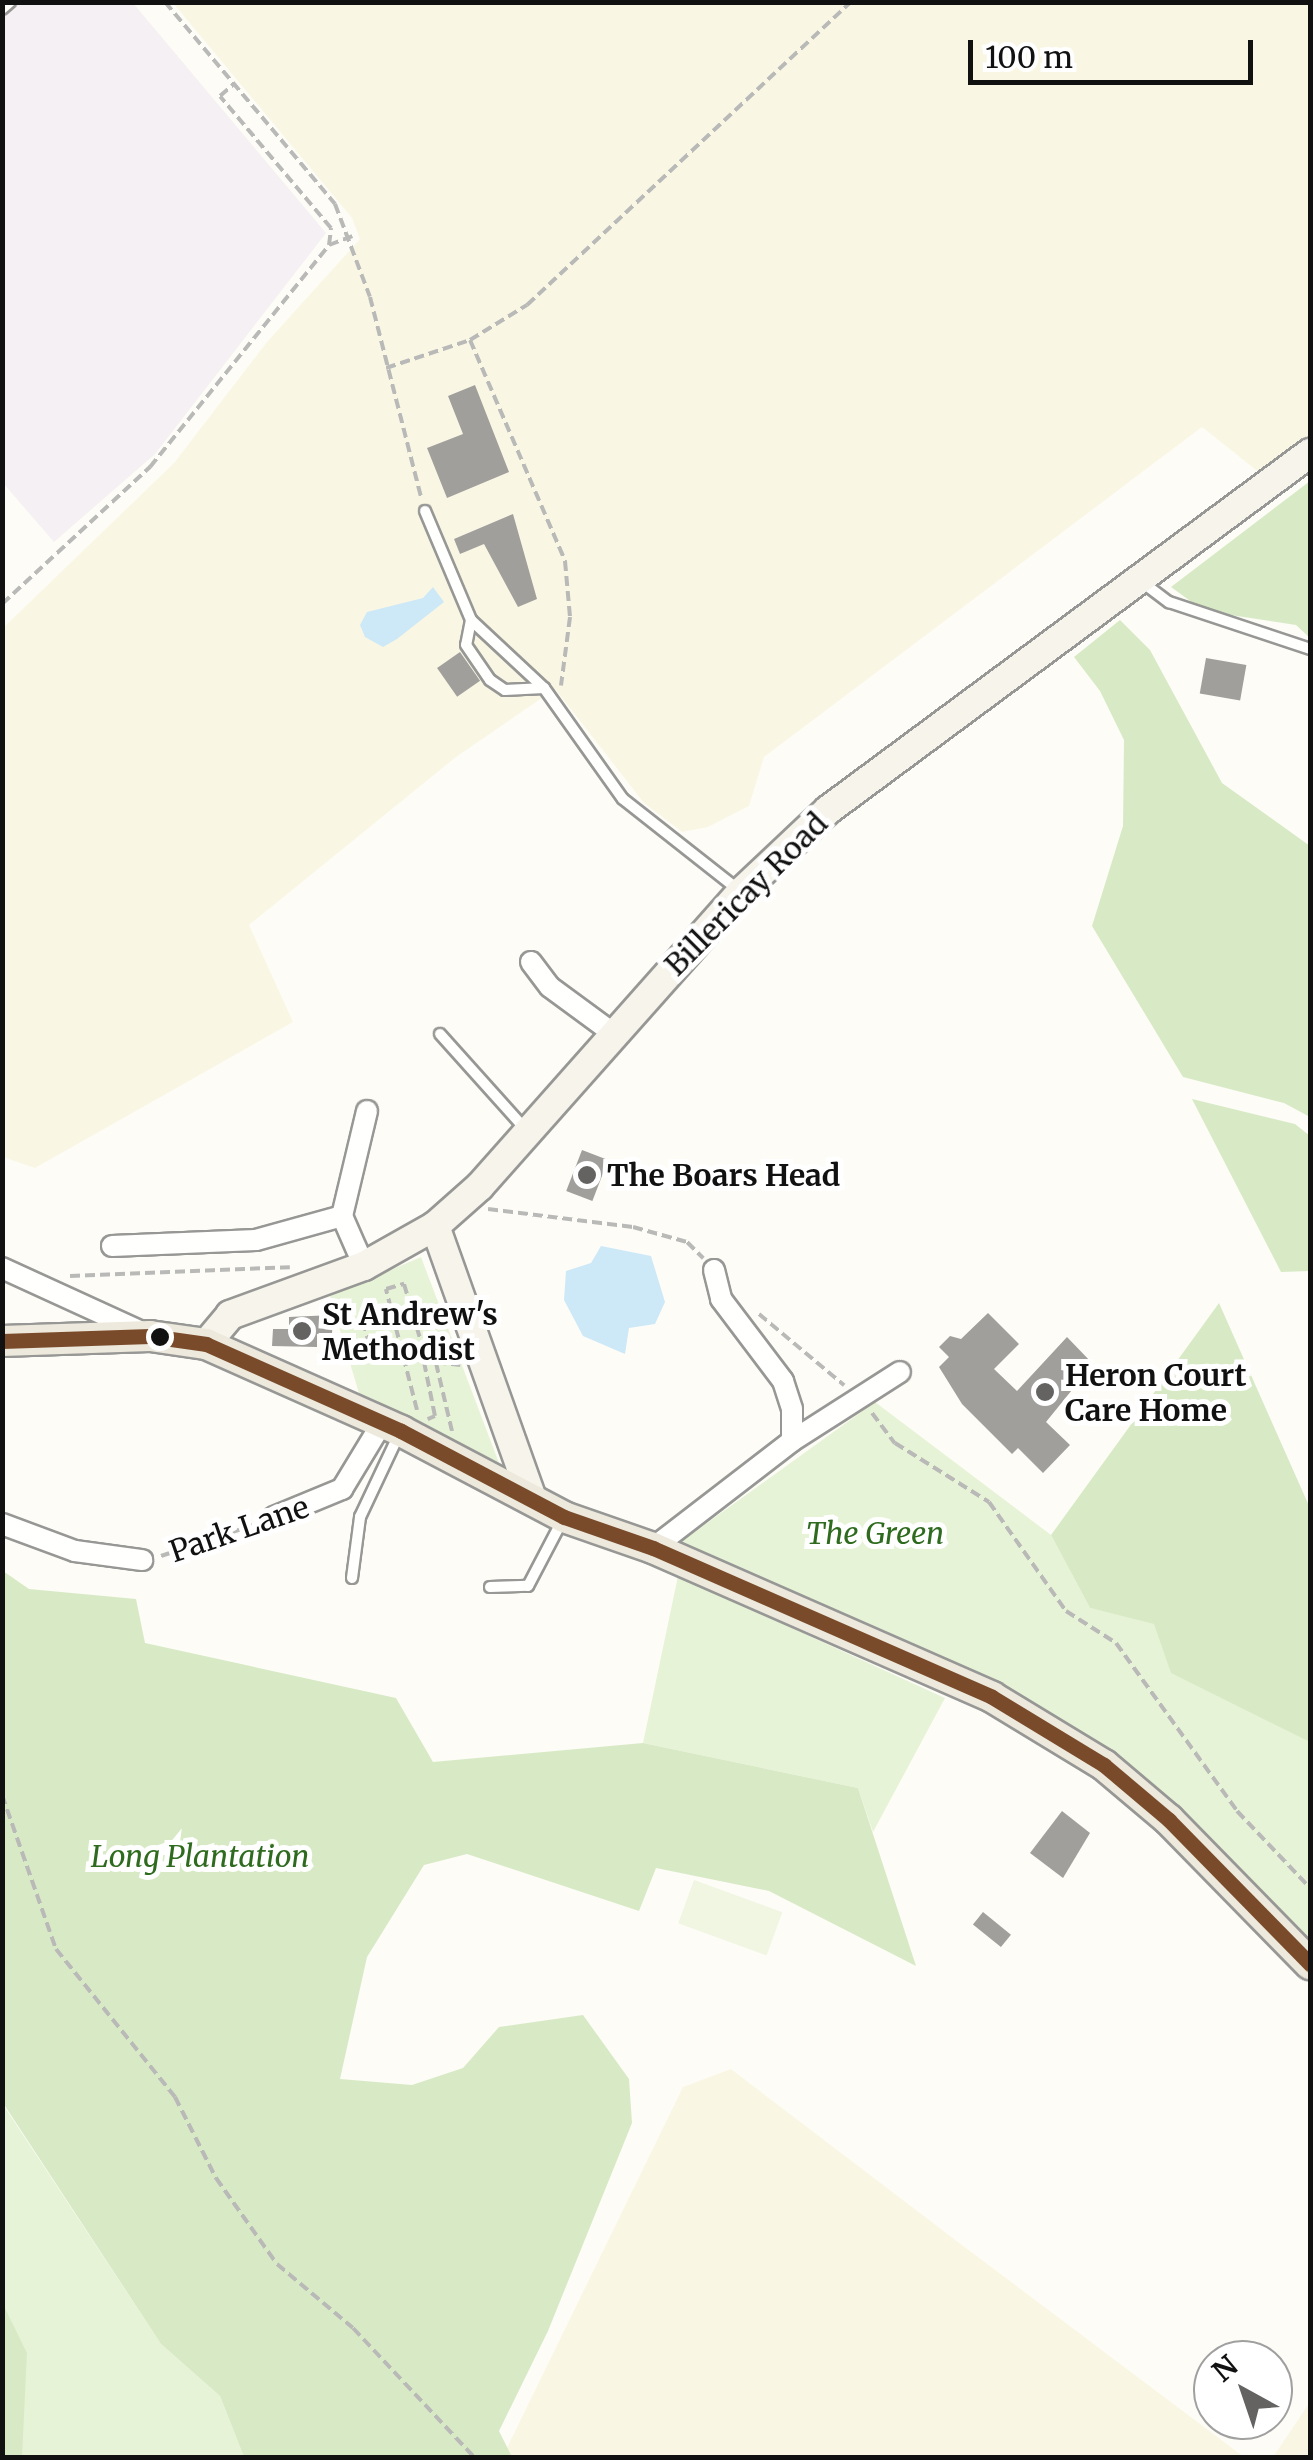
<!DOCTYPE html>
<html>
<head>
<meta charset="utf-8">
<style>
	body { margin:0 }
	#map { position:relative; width:1313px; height:2460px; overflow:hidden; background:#fdfcf7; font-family:Merriweather,serif }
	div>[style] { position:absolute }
	.industrial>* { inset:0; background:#f5f0f3 }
	.farmland>* { inset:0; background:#f9f7e4 }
	.green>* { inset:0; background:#e7f3d7 }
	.forest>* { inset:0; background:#d8eac5 }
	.pitch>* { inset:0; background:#f0f6e1; transform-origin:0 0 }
	.water>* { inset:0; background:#cde8f7 }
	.building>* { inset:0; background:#a19f9c; transform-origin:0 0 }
	.path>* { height:4px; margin-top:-2px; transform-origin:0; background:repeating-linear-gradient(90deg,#b9b9b8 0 10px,transparent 0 15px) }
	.roads { filter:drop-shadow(2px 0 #979795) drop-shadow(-2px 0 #979795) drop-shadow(0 2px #979795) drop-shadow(0 -2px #979795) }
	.lane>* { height:10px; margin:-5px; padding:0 5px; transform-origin:5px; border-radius:5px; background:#fffffe }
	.street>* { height:20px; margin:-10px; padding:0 10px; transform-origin:10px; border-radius:10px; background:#fffffe }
	.secondary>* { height:28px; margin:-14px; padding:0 14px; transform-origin:14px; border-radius:14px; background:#f6f4eb }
	.primary>* { height:30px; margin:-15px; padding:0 15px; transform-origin:15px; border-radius:15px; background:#ede9dc }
	.bus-1>* { height:15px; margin:-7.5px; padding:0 7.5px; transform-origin:7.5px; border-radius:7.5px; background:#7a4b2a }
	.dots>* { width:28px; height:28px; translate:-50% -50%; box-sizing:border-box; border:5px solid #fff; border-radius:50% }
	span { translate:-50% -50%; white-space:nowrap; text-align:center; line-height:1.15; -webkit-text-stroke:10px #fff; paint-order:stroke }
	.street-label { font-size:30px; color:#111 }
	.poi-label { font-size:30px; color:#111; font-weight:700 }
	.left { translate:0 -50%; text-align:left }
	.park-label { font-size:30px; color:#2f6b1f; font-style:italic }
	.frame { position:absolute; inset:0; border:5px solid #111; pointer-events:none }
	.north { position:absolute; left:1193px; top:2340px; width:100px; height:100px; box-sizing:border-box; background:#fff; border:2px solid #a0a0a0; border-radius:50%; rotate:320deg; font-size:28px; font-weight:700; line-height:40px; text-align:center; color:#111 }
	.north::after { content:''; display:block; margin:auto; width:35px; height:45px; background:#646362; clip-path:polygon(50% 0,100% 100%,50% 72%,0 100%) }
	.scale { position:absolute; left:968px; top:40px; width:285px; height:45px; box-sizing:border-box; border:5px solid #111; border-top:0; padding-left:12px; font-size:30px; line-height:35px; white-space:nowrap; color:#111; -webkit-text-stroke:8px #fff; paint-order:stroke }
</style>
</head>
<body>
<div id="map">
	<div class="industrial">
		<div style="clip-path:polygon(3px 3px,133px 3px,326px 233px,155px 454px,54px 542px,3px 483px)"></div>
	</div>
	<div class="farmland">
		<div style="clip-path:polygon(173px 3px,1310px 3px,1310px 435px,1261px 474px,1202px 427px,764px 757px,749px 806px,708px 827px,682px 832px,644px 803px,555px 689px,456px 757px,249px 925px,293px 1022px,35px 1168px,3px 1157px,3px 628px,174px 463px,267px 342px,360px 239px,352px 218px)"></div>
		<div style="clip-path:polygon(731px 2069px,958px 2242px,1244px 2457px,512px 2458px,505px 2452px,683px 2087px)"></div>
		<div style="clip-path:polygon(1310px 2402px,1310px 2457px,1273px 2457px)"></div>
	</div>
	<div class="green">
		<div style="clip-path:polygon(421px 1257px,499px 1463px,361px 1400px,330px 1296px)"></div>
		<div style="clip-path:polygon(875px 1402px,1051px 1535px,1090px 1608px,1154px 1623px,1310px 1742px,1310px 1964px,1104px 1765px,664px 1554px)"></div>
		<div style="clip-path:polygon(678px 1576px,945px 1698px,873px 1832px,858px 1788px,643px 1743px)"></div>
		<div style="clip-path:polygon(2px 2103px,161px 2344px,220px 2396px,244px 2457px,3px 2457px)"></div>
	</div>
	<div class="forest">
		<div style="clip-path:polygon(1310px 481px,1310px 638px,1296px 625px,1204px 611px,1171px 587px)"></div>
		<div style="clip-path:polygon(1120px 620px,1150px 650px,1222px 783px,1310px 846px,1310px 1117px,1284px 1103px,1183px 1077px,1092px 926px,1123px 826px,1124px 740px,1100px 691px,1074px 657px)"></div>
		<div style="clip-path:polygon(1192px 1099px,1295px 1124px,1310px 1136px,1310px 1271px,1281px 1272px)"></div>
		<div style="clip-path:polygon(1219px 1303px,1310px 1508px,1310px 1742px,1171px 1673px,1154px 1624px,1090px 1608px,1051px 1535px)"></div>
		<div style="clip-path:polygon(3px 1571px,29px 1589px,136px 1599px,145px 1643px,396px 1698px,433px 1762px,643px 1743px,858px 1788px,916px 1966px,769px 1891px,656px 1868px,639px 1911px,467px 1854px,424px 1865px,367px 1957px,340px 2079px,412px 2085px,463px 2068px,499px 2027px,583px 2015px,629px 2079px,632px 2123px,548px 2331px,499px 2431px,512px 2457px,244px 2457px,220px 2396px,161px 2344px,3px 2103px)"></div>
		<div style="clip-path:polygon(2px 2302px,27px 2353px,22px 2457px,3px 2457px)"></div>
	</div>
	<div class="pitch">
		<div style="left:694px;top:1880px;width:94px;height:46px;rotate:20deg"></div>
	</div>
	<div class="water">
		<div style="clip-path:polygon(433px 587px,444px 602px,397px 639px,383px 647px,365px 637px,360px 625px,367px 612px,423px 598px)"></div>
		<div style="clip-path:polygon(601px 1246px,651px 1256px,665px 1302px,655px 1324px,629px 1328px,625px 1354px,583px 1336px,564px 1300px,566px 1271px,591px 1263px)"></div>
	</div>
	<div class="building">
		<div style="clip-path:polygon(475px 385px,509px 472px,447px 498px,427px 448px,463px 434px,448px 396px)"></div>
		<div style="clip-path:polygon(513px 514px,537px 599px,518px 607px,484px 544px,460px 554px,454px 539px)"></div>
		<div style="left:460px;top:652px;width:35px;height:28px;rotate:55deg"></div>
		<div style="left:1206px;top:658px;width:41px;height:36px;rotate:10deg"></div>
		<div style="left:582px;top:1150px;width:28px;height:44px;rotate:21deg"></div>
		<div style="clip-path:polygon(988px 1313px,1019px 1344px,994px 1369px,1017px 1391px,1067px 1337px,1093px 1364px,1046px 1422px,1070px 1445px,1043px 1473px,1018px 1448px,1012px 1454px,962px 1404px,939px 1367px,949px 1357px,939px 1347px,950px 1336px,961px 1339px)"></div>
		<div style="clip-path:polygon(333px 1315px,332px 1334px,317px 1334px,317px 1347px,272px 1346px,273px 1329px,289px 1329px,289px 1317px)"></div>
		<div style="clip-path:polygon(1062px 1811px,1090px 1833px,1063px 1878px,1030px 1853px)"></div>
		<div style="left:983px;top:1912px;width:36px;height:16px;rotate:39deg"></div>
	</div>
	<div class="path">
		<div style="left:165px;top:2px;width:264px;rotate:49.9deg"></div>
		<div style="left:335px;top:204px;width:99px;rotate:69.4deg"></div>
		<div style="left:370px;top:297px;width:206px;rotate:75.7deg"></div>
		<div style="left:329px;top:245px;width:25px;rotate:-21deg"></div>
		<div style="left:470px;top:340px;width:241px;rotate:66.7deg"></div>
		<div style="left:565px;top:561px;width:56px;rotate:84.9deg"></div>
		<div style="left:570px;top:617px;width:69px;rotate:97.5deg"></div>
		<div style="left:386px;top:368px;width:89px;rotate:-18.4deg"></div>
		<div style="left:470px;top:340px;width:67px;rotate:-31.6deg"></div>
		<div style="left:527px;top:305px;width:444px;rotate:-43.1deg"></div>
		<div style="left:2px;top:604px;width:202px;rotate:-42.8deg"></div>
		<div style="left:150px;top:467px;width:285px;rotate:-51.1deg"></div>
		<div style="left:329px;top:245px;width:17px;rotate:-83deg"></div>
		<div style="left:331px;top:228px;width:172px;rotate:-130.1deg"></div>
		<div style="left:220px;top:96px;width:18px;rotate:-41deg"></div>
		<div style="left:488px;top:1209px;width:146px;rotate:7.1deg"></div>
		<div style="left:633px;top:1227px;width:56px;rotate:15.5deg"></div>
		<div style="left:687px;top:1242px;width:23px;rotate:45deg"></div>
		<div style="left:70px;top:1276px;width:220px;rotate:-2.3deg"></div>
		<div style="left:759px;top:1314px;width:111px;rotate:39.9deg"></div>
		<div style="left:363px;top:1321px;width:35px;rotate:75deg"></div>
		<div style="left:347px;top:1352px;width:114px;rotate:6.6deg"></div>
		<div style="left:424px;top:1362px;width:55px;rotate:78.5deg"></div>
		<div style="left:435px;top:1416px;width:8px;rotate:157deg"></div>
		<div style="left:436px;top:1363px;width:70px;rotate:76.8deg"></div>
		<div style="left:417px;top:1410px;width:125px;rotate:-104.4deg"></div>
		<div style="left:386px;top:1289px;width:19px;rotate:-16deg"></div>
		<div style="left:404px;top:1284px;width:81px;rotate:73.6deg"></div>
		<div style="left:872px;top:1413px;width:38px;rotate:53deg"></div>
		<div style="left:895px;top:1443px;width:111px;rotate:32.1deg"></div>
		<div style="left:989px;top:1502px;width:133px;rotate:54.8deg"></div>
		<div style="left:1066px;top:1611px;width:59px;rotate:32.6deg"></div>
		<div style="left:1116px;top:1643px;width:207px;rotate:54.2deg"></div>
		<div style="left:1237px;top:1811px;width:106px;rotate:46.5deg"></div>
		<div style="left:161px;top:1556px;width:100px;rotate:-18.6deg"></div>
		<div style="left:2px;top:1795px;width:163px;rotate:70.7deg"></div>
		<div style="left:56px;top:1949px;width:190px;rotate:51.2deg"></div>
		<div style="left:175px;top:2097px;width:91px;rotate:63.2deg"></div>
		<div style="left:216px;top:2178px;width:105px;rotate:54.7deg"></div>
		<div style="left:277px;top:2264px;width:99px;rotate:40.1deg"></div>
		<div style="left:353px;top:2328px;width:178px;rotate:46.8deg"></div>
	</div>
	<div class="roads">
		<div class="lane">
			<div style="left:2px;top:9px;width:11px;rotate:-41deg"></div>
			<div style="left:425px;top:511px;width:118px;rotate:67.1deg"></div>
			<div style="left:471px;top:620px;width:100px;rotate:43deg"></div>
			<div style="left:544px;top:688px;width:136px;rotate:54.6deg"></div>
			<div style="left:623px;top:799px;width:149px;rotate:38.2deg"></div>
			<div style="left:1142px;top:582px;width:34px;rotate:37deg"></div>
			<div style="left:1169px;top:602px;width:149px;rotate:18.4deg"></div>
			<div style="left:471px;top:620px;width:25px;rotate:101deg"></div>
			<div style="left:466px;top:645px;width:42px;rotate:55.6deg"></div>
			<div style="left:490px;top:680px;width:18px;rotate:34deg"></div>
			<div style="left:505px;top:690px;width:39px;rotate:-3deg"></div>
			<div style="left:440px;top:1034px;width:130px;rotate:48.1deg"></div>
			<div style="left:352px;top:1578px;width:62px;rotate:-82.5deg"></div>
			<div style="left:360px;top:1517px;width:92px;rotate:-64.8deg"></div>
			<div style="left:490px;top:1587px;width:38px;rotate:-2deg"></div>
			<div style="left:528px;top:1586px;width:76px;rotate:-62.4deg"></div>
		</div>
		<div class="street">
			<div style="left:531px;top:962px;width:31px;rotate:53deg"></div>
			<div style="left:550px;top:987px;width:79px;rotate:36.3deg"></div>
			<div style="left:342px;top:1216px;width:55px;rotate:66.3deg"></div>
			<div style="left:112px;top:1246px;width:144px;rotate:-2.4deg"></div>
			<div style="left:256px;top:1240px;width:89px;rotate:-15.6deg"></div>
			<div style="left:342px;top:1216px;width:108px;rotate:-76.6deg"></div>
			<div style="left:2px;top:1268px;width:158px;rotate:24.6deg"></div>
			<div style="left:714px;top:1270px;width:30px;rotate:76deg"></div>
			<div style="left:721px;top:1299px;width:103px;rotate:52.9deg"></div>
			<div style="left:783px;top:1381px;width:29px;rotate:72deg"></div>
			<div style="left:792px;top:1409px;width:32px;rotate:90deg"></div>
			<div style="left:274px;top:1517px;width:74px;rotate:-22.4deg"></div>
			<div style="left:342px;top:1489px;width:77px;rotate:-58.8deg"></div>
			<div style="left:2px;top:1524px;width:78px;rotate:20.3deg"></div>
			<div style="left:75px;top:1551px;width:68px;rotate:7.7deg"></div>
			<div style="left:653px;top:1548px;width:175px;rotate:-37.6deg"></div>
			<div style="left:792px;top:1441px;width:128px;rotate:-32.6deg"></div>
		</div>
		<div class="secondary">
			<div style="left:435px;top:1226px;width:289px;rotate:70.4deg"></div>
			<div style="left:206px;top:1344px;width:38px;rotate:-50deg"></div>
			<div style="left:230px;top:1315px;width:143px;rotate:-20.1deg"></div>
			<div style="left:364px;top:1266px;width:81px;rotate:-29.4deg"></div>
			<div style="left:435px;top:1226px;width:60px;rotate:-41.6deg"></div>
			<div style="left:480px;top:1186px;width:393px;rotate:-48.4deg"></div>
			<div style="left:741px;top:892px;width:120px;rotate:-43.3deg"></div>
			<div style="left:828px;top:810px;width:600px;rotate:-36.53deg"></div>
		</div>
		<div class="primary">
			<div style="left:2px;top:1341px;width:148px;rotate:-1.9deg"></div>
			<div style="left:150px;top:1336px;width:57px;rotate:8.1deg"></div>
			<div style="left:206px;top:1344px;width:214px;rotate:24deg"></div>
			<div style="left:401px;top:1431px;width:184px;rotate:27.8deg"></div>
			<div style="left:564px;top:1517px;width:94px;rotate:19.2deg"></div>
			<div style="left:653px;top:1548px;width:370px;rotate:23.7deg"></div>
			<div style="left:992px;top:1697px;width:131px;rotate:31.3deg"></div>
			<div style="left:1104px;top:1765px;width:85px;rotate:40.2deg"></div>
			<div style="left:1169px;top:1820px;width:202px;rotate:45.6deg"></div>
		</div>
	</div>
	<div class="bus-1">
		<div style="left:2px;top:1341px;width:148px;rotate:-1.9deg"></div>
		<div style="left:150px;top:1336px;width:57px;rotate:8.1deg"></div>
		<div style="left:206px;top:1344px;width:214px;rotate:24deg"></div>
		<div style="left:401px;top:1431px;width:184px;rotate:27.8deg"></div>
		<div style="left:564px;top:1517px;width:94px;rotate:19.2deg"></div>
		<div style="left:653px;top:1548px;width:370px;rotate:23.7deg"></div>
		<div style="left:992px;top:1697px;width:131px;rotate:31.3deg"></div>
		<div style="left:1104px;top:1765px;width:85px;rotate:40.2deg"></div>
		<div style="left:1169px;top:1820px;width:202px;rotate:45.6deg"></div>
	</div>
	<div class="dots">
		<div style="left:587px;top:1175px;background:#646362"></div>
		<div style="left:302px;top:1331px;background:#646362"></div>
		<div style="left:160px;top:1337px;background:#111"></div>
		<div style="left:1045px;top:1392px;background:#646362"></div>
	</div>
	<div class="street-label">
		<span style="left:746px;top:894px;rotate:-45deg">Billericay Road</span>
		<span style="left:239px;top:1529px;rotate:-19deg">Park Lane</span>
	</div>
	<div class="poi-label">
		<span class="left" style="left:607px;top:1175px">The Boars Head</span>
		<span class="left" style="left:322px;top:1331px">St Andrew's<br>Methodist</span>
		<span class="left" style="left:1065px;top:1392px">Heron Court<br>Care Home</span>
	</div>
	<div class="park-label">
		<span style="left:875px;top:1533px">The Green</span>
		<span style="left:200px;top:1856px">Long Plantation</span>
	</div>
	<div class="frame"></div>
	<div class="north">N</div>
	<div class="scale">100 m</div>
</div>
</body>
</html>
